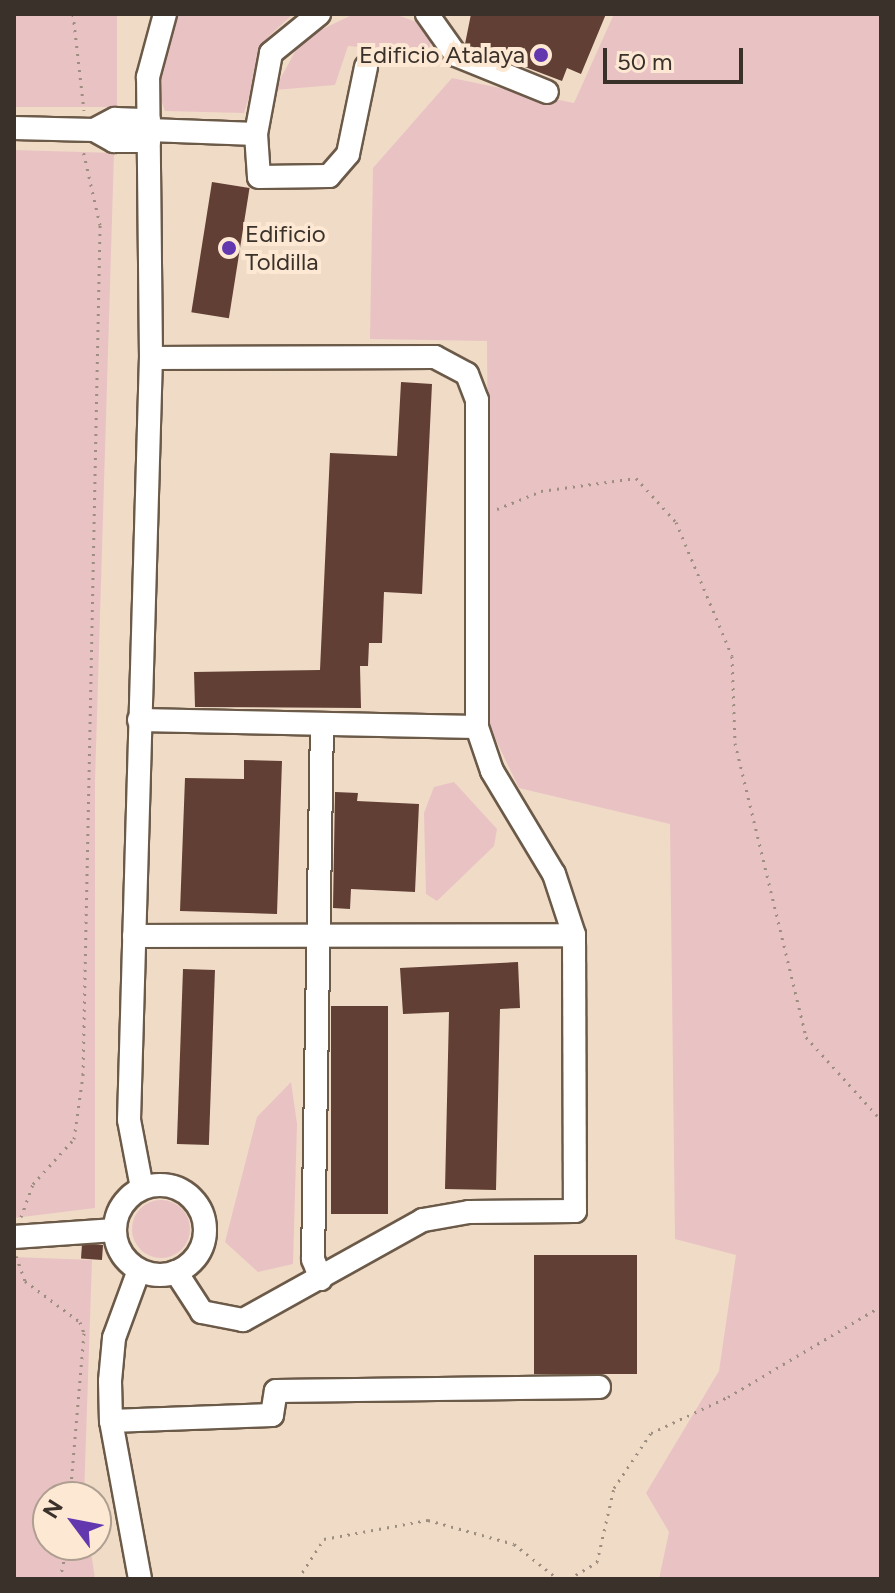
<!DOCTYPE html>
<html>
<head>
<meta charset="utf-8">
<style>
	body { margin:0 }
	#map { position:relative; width:895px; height:1593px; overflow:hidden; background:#f0dbc7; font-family:Figtree,sans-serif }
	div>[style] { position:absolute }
	.green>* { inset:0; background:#e9c2c4; transform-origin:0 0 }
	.round { border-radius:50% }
	.building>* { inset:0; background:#613f34; transform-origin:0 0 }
	.path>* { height:3px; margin-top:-1.5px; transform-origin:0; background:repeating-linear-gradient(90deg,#9d8e80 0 2px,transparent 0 8px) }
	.roads { filter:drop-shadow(2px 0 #6c5a49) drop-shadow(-2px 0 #6c5a49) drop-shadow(0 2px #6c5a49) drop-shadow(0 -2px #6c5a49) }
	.minor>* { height:22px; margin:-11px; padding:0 11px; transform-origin:11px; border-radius:11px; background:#fff }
	.minor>.ring { margin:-11px; padding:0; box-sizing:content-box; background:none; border:22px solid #fff; border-radius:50% }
	.dots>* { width:22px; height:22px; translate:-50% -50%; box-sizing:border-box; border:4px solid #fde8d4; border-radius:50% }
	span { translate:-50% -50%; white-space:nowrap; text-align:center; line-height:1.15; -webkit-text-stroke:8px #fde8d4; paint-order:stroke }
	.poi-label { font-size:24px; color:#39312a }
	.right { translate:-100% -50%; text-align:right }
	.left { translate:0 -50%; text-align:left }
	.frame { position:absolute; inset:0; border:16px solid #39312a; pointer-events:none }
	.north { position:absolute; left:32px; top:1481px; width:80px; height:80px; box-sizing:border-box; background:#fde8d4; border:2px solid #af9f90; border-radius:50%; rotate:302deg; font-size:22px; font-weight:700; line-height:32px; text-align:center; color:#39312a }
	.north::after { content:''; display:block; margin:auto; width:28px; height:36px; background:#6338af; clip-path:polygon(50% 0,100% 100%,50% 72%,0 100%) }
	.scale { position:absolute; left:603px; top:48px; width:140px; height:36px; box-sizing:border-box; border:4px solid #39312a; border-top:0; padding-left:10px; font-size:24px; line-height:28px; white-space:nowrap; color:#39312a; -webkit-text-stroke:6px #fde8d4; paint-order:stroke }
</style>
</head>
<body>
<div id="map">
	<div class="green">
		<div style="left:14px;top:14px;width:103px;height:93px"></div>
		<div style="clip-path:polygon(177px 14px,293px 14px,268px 37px,244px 113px,165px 111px,158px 91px)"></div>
		<div style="clip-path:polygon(354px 14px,394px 14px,431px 27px,430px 53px,348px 46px,335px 85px,274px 90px,302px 39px)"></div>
		<div style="clip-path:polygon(614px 14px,881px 14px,881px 1579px,659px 1579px,669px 1532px,646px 1493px,719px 1371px,736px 1255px,675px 1239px,670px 824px,519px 788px,490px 728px,487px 341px,370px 339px,373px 168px,452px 78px,574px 103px)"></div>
		<div style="clip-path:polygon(14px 150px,114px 153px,95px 781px,95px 1208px,14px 1218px)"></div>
		<div style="clip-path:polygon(454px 782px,497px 829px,494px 846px,437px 901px,426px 894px,424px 813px,434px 787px)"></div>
		<div style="clip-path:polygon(291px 1082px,297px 1124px,293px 1264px,258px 1272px,225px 1242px,257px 1117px)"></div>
		<div class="round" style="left:132px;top:1200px;width:58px;height:58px"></div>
		<div style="clip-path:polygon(14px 1257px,92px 1260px,84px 1497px,48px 1497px,48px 1545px,90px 1545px,95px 1579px,14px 1579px)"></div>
	</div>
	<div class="building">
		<div style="clip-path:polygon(471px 14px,606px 14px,581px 74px,567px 68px,562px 81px,465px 44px)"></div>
		<div style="left:212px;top:182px;width:38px;height:132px;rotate:9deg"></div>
		<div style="clip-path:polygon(401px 382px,432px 384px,422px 594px,384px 592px,382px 643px,369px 643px,368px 666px,360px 666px,361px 708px,195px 707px,194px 672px,320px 670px,330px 453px,397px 456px)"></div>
		<div style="clip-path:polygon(244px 760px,282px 761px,277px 914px,180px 911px,185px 778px,244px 779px)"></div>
		<div style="clip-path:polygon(335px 792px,358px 793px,357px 801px,419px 804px,415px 892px,351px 889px,350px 909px,333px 908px)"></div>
		<div style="clip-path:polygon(518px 962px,520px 1008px,500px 1009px,496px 1190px,445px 1189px,449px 1012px,403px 1014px,400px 968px)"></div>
		<div style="left:183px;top:969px;width:32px;height:175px;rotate:2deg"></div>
		<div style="left:331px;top:1006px;width:57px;height:208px"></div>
		<div style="left:103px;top:1245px;width:15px;height:21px;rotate:94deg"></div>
		<div style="left:637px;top:1255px;width:119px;height:103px;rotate:90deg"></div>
	</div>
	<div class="path">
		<div style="left:73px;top:14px;width:97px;rotate:83.5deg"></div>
		<div style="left:497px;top:509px;width:48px;rotate:-22.2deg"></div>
		<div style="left:541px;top:491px;width:96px;rotate:-7.8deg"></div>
		<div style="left:636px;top:478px;width:59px;rotate:47.7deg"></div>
		<div style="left:676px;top:522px;width:145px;rotate:67.3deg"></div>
		<div style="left:732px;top:656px;width:87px;rotate:88deg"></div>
		<div style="left:735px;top:743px;width:302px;rotate:76.4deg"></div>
		<div style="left:806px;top:1037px;width:112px;rotate:47.9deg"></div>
		<div style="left:21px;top:1217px;width:35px;rotate:-70deg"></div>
		<div style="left:33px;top:1184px;width:61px;rotate:-47.7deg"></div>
		<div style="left:74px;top:1139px;width:65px;rotate:-82deg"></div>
		<div style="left:83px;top:1075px;width:850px;rotate:-88.85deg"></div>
		<div style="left:100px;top:225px;width:77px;rotate:-102.8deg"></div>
		<div style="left:16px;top:1256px;width:27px;rotate:70deg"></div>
		<div style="left:25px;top:1281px;width:69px;rotate:36.7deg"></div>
		<div style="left:80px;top:1322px;width:12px;rotate:70deg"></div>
		<div style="left:84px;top:1333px;width:165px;rotate:94.9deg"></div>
		<div style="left:60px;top:1579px;width:35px;rotate:-78deg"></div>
		<div style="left:298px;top:1579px;width:48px;rotate:-57deg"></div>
		<div style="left:324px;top:1539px;width:106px;rotate:-10.4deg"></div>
		<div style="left:428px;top:1520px;width:89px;rotate:15.6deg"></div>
		<div style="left:514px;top:1544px;width:56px;rotate:38.5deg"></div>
		<div style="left:569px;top:1579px;width:33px;rotate:-31deg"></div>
		<div style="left:597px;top:1562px;width:76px;rotate:-77.1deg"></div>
		<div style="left:614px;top:1488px;width:66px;rotate:-56.1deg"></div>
		<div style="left:651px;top:1433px;width:85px;rotate:-25.1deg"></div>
		<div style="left:728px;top:1397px;width:178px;rotate:-30.7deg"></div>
	</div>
	<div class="roads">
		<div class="minor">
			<div style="left:427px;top:14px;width:50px;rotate:54.7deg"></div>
			<div style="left:456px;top:55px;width:98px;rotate:22.1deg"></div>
			<div style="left:14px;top:128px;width:80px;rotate:1.4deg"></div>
			<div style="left:94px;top:130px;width:23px;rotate:29deg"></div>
			<div style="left:114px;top:141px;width:35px"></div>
			<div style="left:94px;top:130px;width:24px;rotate:-28deg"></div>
			<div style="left:115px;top:119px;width:34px;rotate:2deg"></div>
			<div style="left:149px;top:130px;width:107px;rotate:2.1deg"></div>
			<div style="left:256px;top:134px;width:82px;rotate:-79.5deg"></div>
			<div style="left:271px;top:53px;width:62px;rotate:-39.1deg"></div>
			<div style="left:256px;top:134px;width:43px;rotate:86deg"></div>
			<div style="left:259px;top:177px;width:70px;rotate:-0.8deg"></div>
			<div style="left:329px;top:176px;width:29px;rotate:-49deg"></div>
			<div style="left:348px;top:154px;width:89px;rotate:-78.3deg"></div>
			<div style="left:151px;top:358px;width:284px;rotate:-0.2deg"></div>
			<div style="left:435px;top:357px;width:36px;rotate:28deg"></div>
			<div style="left:467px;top:374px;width:28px;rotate:69deg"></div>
			<div style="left:477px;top:400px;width:327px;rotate:90deg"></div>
			<div style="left:477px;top:727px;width:46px;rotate:71.2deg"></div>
			<div style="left:492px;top:771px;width:120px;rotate:59deg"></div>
			<div style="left:554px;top:874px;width:64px;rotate:71.8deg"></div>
			<div style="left:574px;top:935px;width:276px;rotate:89.8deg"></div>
			<div style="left:575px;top:1211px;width:106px;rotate:179.5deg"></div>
			<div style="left:469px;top:1212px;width:47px;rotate:170.1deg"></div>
			<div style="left:423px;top:1220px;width:206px;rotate:150.9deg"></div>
			<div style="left:243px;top:1320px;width:42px;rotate:-169deg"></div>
			<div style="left:202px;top:1312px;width:48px;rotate:-123deg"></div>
			<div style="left:139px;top:720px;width:338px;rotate:1.2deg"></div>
			<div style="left:134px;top:936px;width:440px;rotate:-0.1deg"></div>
			<div class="ring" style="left:115px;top:1185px;width:68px;height:68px"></div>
			<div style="left:142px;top:1188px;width:69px;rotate:-100.8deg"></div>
			<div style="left:129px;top:1120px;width:762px;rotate:-88.35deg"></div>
			<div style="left:151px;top:358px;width:281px;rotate:-90.6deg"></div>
			<div style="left:148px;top:77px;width:65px;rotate:-74.9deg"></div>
			<div style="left:14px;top:1237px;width:101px;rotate:-4deg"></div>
			<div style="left:139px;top:1270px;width:72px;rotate:110.2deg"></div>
			<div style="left:114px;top:1338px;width:43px;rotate:95.3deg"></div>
			<div style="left:110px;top:1381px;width:40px;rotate:88.6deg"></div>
			<div style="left:111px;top:1421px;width:161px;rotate:79.6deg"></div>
			<div style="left:321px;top:1279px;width:22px;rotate:-112deg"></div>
			<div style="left:313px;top:1259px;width:535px;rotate:-89.04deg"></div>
			<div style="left:111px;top:1421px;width:161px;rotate:-2.1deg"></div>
			<div style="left:272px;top:1415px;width:24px;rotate:-81deg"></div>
			<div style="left:276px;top:1391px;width:323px;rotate:-0.7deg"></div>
		</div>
	</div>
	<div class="dots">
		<div style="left:541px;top:55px;background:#6338af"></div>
		<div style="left:229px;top:248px;background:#6338af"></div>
	</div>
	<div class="poi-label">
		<span class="right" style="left:525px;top:55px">Edificio Atalaya</span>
		<span class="left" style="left:245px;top:248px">Edificio<br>Toldilla</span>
	</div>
	<div class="frame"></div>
	<div class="north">N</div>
	<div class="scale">50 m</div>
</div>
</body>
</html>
